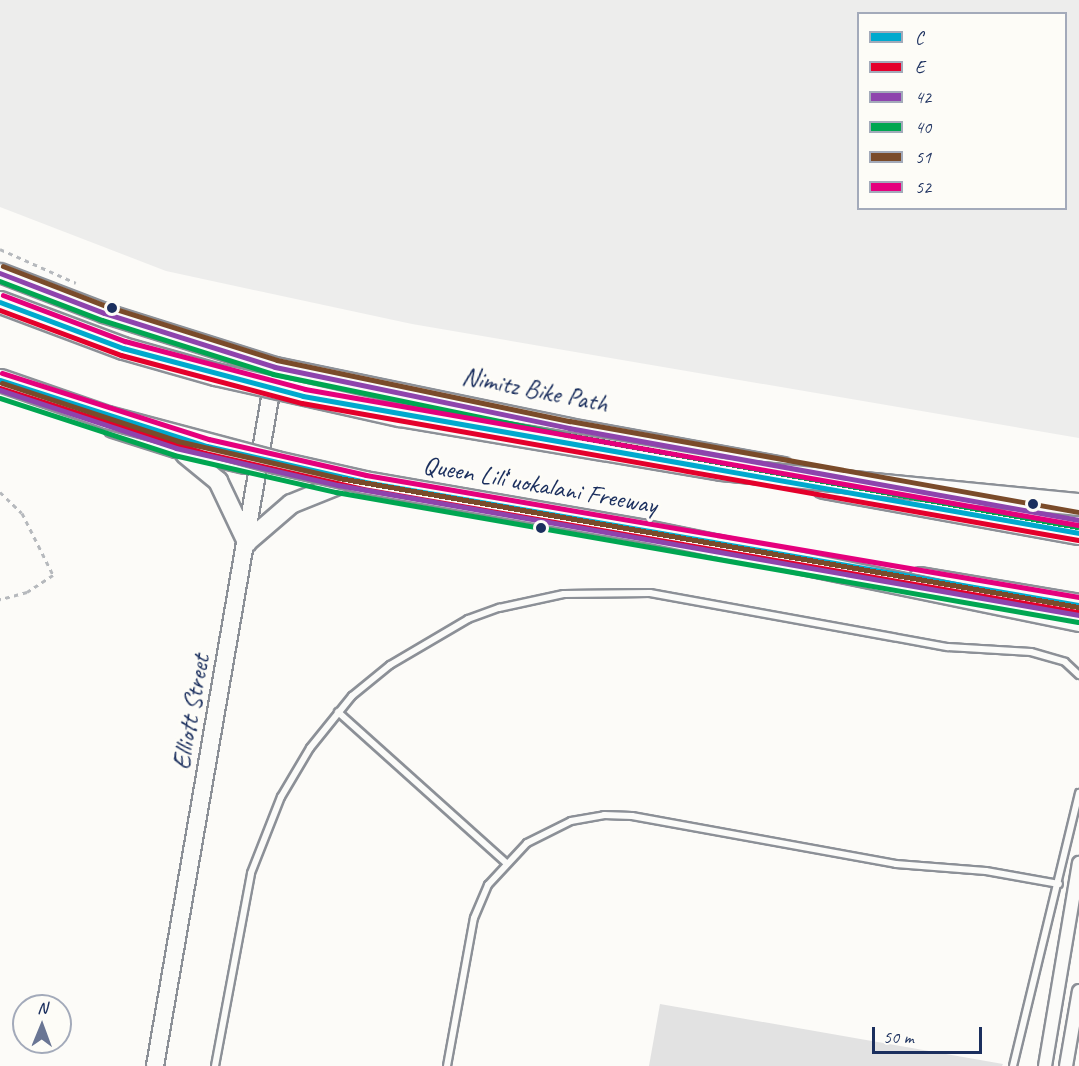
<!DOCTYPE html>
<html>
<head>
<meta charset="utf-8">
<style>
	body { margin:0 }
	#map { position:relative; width:1079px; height:1066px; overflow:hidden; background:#fcfbf8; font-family:Caveat,sans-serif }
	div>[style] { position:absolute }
	.green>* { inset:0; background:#ededec }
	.building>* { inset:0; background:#e2e2e2 }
	.path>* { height:3px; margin-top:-1.5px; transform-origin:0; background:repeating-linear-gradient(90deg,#b6b9bd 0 4.5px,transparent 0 9px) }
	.roads { filter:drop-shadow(2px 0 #8c9097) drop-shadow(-2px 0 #8c9097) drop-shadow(0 2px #8c9097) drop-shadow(0 -2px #8c9097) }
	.lane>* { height:6px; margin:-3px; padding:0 3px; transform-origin:3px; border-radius:3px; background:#fbfbf9 }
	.street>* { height:12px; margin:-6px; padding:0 6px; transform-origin:6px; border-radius:6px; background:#fbfbf9 }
	.secondary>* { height:16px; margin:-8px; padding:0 8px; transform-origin:8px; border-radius:8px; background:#fbfbf9 }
	.primary>* { height:18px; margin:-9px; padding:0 9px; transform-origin:9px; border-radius:9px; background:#fbfbf9 }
	.highway>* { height:21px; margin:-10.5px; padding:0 10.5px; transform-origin:10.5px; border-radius:10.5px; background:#fbfbf9 }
	.bridges { filter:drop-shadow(2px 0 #8c9097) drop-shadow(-2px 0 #8c9097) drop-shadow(0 2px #8c9097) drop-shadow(0 -2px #8c9097) }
	.highway-bridge>* { height:21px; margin:-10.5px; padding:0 10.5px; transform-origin:10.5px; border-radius:10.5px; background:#fbfbf9 }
	.bus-1>* { height:4.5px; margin:-2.25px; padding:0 2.25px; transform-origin:2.25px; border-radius:2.25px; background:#00a9ce }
	.bus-2>* { height:4.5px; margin:-2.25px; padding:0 2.25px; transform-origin:2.25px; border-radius:2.25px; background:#e4002b }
	.bus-3>* { height:4.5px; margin:-2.25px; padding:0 2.25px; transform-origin:2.25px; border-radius:2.25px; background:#8e44ad }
	.bus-4>* { height:4.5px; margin:-2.25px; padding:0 2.25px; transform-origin:2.25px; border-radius:2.25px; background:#00a651 }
	.bus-5>* { height:4.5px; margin:-2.25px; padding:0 2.25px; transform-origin:2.25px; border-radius:2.25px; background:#7a4b2a }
	.bus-6>* { height:4.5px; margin:-2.25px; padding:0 2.25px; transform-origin:2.25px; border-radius:2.25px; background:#e5007d }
	.dots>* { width:16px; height:16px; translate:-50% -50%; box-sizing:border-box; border:3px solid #fdfcf7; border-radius:50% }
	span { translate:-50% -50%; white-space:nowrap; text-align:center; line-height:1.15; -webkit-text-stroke:6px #fdfcf7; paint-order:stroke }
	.street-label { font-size:26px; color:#1b2f5e }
	.legend { position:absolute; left:857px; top:12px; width:210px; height:198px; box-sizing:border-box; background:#fdfcf7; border:2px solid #a3aaba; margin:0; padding:8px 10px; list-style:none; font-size:18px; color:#1b2f5e }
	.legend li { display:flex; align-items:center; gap:12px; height:30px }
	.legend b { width:30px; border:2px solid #a3aaba }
	.north { position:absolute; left:12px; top:994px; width:60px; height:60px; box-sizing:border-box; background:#fdfcf7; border:2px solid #a3aaba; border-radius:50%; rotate:1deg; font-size:16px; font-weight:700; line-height:24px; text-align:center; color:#1b2f5e }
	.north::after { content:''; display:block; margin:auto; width:21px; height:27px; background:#6a7694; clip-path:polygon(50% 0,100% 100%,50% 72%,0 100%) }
	.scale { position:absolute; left:872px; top:1027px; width:110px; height:27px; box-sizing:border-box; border:3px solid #1b2f5e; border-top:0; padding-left:8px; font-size:18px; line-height:21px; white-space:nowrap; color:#1b2f5e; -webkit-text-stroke:4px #fdfcf7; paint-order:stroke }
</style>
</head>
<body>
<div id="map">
	<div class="green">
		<div style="clip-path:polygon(evenodd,0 0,1079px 0,1079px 438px,412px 324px,166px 271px,0 207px,0 0,858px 14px,1066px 14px,1066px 208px,858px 208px,858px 14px)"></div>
	</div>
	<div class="building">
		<div style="clip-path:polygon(660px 1004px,1003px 1064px,1002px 1066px,649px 1066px)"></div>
	</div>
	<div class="path">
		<div style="left:0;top:249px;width:83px;rotate:24.1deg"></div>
		<div style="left:0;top:492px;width:30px;rotate:44deg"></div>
		<div style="left:22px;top:513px;width:69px;rotate:63.4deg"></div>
		<div style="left:53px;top:575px;width:31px;rotate:147deg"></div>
		<div style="left:27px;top:592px;width:28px;rotate:165deg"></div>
	</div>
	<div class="roads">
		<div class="lane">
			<div style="left:338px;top:712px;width:226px;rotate:41.9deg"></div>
			<div style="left:215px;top:1066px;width:196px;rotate:-79.4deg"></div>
			<div style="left:251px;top:873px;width:82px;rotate:-68.5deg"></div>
			<div style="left:281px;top:797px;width:57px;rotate:-59.4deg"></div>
			<div style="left:310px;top:748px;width:67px;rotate:-51.1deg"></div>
			<div style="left:352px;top:696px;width:49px;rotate:-39.2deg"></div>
			<div style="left:390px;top:665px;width:91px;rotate:-30.5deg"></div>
			<div style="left:468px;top:619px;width:33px;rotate:-20deg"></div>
			<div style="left:499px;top:608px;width:66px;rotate:-12.2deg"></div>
			<div style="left:564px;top:594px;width:86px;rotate:-0.7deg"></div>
			<div style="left:650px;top:593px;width:303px;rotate:10.3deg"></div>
			<div style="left:948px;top:647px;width:83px;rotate:3.4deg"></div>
			<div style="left:1031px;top:652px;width:35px;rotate:16deg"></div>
			<div style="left:1065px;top:662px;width:19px;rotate:43deg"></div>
			<div style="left:447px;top:1066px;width:150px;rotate:-79.7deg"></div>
			<div style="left:474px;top:918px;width:36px;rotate:-67deg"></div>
			<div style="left:488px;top:885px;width:57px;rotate:-47.1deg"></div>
			<div style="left:527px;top:843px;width:49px;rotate:-26.6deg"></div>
			<div style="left:571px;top:821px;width:34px;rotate:-10deg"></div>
			<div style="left:604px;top:815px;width:28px;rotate:2deg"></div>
			<div style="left:632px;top:816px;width:268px;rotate:10.3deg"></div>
			<div style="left:896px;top:864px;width:90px;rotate:4.4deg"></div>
			<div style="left:986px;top:871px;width:74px;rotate:10.1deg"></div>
			<div style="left:1013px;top:1066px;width:281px;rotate:-76.4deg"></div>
		</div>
		<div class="street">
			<div style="left:1045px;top:1066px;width:206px;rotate:-80.5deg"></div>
			<div style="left:1066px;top:1066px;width:76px;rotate:-80.2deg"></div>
		</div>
		<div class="secondary">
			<div style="left:155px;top:1066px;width:701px;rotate:-80.23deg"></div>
		</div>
		<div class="primary">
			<div style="left:0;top:273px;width:111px;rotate:21deg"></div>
			<div style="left:104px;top:313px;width:179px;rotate:17.5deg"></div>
			<div style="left:275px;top:367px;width:300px;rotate:11.7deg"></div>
			<div style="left:569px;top:428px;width:218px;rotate:10.3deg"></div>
			<div style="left:113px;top:428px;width:66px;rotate:17.6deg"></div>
			<div style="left:176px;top:448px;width:71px;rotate:13.1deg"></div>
			<div style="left:185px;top:454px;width:43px;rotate:39.3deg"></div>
			<div style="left:218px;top:481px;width:68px;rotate:64.6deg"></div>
			<div style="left:247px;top:542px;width:58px;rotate:-40.8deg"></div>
			<div style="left:291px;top:504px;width:51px;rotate:-22deg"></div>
			<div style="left:993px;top:504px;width:87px;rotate:10.5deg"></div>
		</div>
		<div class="highway">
			<div style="left:823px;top:487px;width:260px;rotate:10.2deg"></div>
			<div style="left:920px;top:578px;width:161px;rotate:9.6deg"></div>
		</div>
	</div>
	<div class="bridges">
		<div class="highway-bridge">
			<div style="left:0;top:302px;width:131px;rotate:20.5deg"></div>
			<div style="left:123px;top:348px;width:96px;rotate:15.8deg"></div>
			<div style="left:215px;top:374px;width:189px;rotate:12.6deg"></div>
			<div style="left:399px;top:415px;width:326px;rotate:9.5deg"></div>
			<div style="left:721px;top:469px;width:360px;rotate:5.6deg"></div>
			<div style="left:0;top:380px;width:113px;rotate:19.1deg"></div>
			<div style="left:107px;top:417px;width:175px;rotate:14.9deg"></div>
			<div style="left:276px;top:462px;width:91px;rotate:12.7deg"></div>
			<div style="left:365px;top:482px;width:280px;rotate:9.9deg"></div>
			<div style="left:641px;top:530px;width:447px;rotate:11.6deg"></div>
		</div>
	</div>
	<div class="bus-1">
		<div style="left:0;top:302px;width:131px;rotate:20.5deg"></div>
		<div style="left:123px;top:348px;width:186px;rotate:14.9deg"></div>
		<div style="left:303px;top:396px;width:788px;rotate:10.01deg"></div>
		<div style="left:0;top:380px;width:217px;rotate:17.7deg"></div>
		<div style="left:207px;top:446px;width:162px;rotate:12.8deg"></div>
		<div style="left:365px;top:482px;width:725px;rotate:9.77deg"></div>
	</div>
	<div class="bus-2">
		<div style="left:0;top:310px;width:129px;rotate:20.4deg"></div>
		<div style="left:121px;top:355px;width:187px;rotate:14.9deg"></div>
		<div style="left:302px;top:403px;width:788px;rotate:10.01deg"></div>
		<div style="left:0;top:388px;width:215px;rotate:17.6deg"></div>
		<div style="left:205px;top:453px;width:162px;rotate:12.8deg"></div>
		<div style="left:363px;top:489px;width:726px;rotate:9.76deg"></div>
	</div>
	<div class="bus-3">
		<div style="left:0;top:273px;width:111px;rotate:21deg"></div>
		<div style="left:104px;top:313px;width:179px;rotate:17.5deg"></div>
		<div style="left:275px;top:367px;width:300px;rotate:11.7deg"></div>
		<div style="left:569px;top:428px;width:518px;rotate:10.23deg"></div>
		<div style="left:0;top:390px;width:185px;rotate:18.2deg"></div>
		<div style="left:176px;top:448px;width:166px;rotate:12.9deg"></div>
		<div style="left:338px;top:485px;width:752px;rotate:9.95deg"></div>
	</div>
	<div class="bus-4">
		<div style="left:0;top:281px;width:109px;rotate:20.9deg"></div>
		<div style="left:102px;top:320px;width:179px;rotate:17.5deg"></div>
		<div style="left:273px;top:374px;width:301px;rotate:11.7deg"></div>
		<div style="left:568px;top:435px;width:518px;rotate:10.23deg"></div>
		<div style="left:0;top:398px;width:183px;rotate:18.1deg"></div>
		<div style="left:174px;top:455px;width:166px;rotate:12.9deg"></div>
		<div style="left:336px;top:492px;width:753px;rotate:9.94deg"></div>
	</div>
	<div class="bus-5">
		<div style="left:3px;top:266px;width:110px;rotate:21.2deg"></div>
		<div style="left:106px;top:306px;width:179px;rotate:17.5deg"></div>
		<div style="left:277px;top:360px;width:299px;rotate:11.8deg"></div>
		<div style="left:570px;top:421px;width:517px;rotate:10.14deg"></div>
		<div style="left:2px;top:383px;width:185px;rotate:18.2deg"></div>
		<div style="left:178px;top:441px;width:165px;rotate:12.9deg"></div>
		<div style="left:339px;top:478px;width:751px;rotate:9.89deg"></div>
	</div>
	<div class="bus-6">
		<div style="left:3px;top:295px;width:130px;rotate:20.7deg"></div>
		<div style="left:125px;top:341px;width:186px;rotate:14.9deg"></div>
		<div style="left:305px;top:389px;width:786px;rotate:9.97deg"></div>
		<div style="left:2px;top:373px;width:217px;rotate:17.7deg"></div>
		<div style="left:209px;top:439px;width:161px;rotate:12.9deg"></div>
		<div style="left:366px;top:475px;width:723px;rotate:9.71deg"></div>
	</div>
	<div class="dots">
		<div style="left:112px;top:308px;background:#1b2f5e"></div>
		<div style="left:1033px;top:504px;background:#1b2f5e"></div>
		<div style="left:541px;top:528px;background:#1b2f5e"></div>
	</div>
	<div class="street-label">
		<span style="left:535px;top:390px;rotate:11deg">Nimitz Bike Path</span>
		<span style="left:540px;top:485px;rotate:10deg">Queen Liliʻuokalani Freeway</span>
		<span style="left:191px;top:712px;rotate:-80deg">Elliott Street</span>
	</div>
	<ul class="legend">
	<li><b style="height:8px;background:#00a9ce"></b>C</li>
	<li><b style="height:8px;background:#e4002b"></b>E</li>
	<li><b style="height:8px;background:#8e44ad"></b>42</li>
	<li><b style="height:8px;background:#00a651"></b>40</li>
	<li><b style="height:8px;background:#7a4b2a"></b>51</li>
	<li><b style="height:8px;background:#e5007d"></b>52</li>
	</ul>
	<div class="north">N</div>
	<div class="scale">50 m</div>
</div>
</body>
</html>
